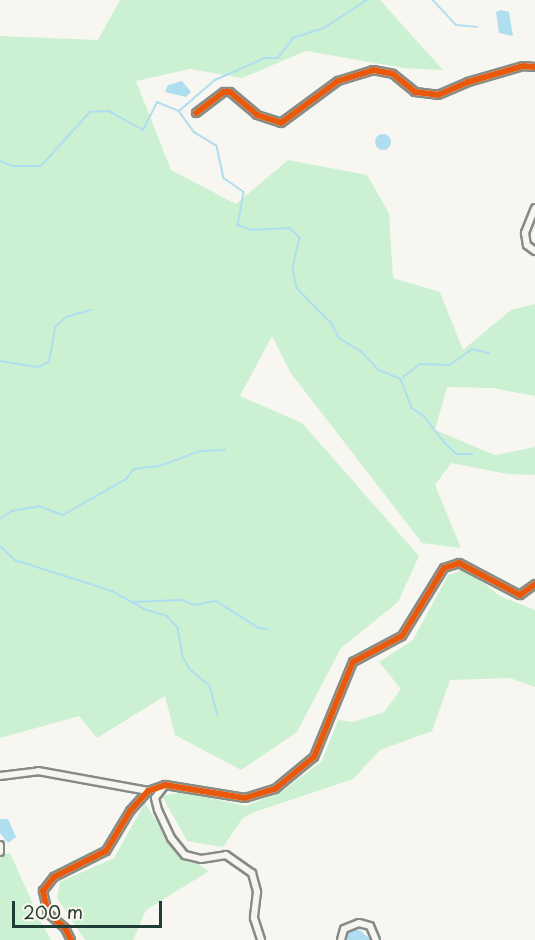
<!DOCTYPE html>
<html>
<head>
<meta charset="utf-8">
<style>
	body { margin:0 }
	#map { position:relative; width:535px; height:940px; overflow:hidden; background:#f8f6f0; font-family:"Playpen Sans",sans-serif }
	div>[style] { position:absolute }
	.green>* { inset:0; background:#cbf1d2 }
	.water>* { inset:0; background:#aedef0 }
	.round { border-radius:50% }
	.stream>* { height:1.5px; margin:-0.75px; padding:0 0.75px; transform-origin:0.75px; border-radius:0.75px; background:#aedef0 }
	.roads { filter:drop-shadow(2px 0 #868b86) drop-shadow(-2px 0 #868b86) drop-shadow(0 2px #868b86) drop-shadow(0 -2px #868b86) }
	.minor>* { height:6px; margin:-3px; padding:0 3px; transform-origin:3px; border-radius:3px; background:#f6f5f1 }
	.cycleway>* { height:6px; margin:-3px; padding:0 3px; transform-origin:3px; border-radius:3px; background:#e8590c }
	span { translate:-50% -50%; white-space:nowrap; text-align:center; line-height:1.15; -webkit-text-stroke:4.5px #fbf7ec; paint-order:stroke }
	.scale { position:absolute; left:12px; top:901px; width:150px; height:27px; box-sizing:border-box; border:3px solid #1f3d34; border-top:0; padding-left:8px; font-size:18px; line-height:21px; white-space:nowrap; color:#1f3d34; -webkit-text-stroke:4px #fbf7ec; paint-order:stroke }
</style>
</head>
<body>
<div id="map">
	<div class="green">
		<div style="clip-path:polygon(120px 0,380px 0,443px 70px,404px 68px,306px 51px,242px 78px,190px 69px,136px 81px,171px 170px,236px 204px,288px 160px,367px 175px,389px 213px,393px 278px,440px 292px,463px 350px,511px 310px,535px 304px,535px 396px,492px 388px,447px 387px,435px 430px,495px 455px,535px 447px,535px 475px,508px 474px,451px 463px,435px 485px,461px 548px,422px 543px,290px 372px,272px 336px,240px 396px,302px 423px,419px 556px,398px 602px,341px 648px,297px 732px,241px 770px,175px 735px,165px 696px,97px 738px,79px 716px,0 738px,0 36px,98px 40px)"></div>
		<div style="clip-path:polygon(465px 569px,500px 596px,535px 610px,535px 687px,510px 678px,450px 680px,432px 731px,380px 750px,353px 779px,252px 813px,242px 819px,223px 847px,187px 841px,162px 796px,183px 792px,246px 806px,284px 790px,322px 761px,338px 720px,353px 722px,384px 712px,401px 689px,379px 662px,413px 640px,448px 575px)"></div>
		<div style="clip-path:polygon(145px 803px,172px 847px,209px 871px,146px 910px,133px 940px,85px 940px,57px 898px,60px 882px,114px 858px)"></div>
		<div style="clip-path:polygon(10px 853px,42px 924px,51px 940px,0 940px,0 855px)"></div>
	</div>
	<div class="water">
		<div style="clip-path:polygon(501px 10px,509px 12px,513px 36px,499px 33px,496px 12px)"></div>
		<div style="clip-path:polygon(182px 81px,191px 92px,186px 97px,165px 92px,168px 85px)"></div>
		<div class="round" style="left:375px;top:134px;width:16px;height:16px"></div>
		<div style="clip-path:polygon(0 819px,8px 819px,16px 837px,8px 843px,0 833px)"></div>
		<div style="clip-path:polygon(349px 930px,360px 930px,371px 940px,346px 940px)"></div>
	</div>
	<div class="stream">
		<div style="left:433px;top:0;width:34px;rotate:47deg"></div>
		<div style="left:456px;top:25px;width:21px;rotate:5deg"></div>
		<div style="left:179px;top:111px;width:26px;rotate:54deg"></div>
		<div style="left:194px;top:132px;width:27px;rotate:31deg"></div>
		<div style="left:217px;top:146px;width:33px;rotate:78deg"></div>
		<div style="left:224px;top:178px;width:24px;rotate:35deg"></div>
		<div style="left:244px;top:192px;width:34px;rotate:100deg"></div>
		<div style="left:238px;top:225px;width:14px;rotate:21deg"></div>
		<div style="left:251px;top:230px;width:39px;rotate:-3deg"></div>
		<div style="left:290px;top:228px;width:14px;rotate:45deg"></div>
		<div style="left:300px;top:238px;width:32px;rotate:103deg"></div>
		<div style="left:293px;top:269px;width:19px;rotate:78deg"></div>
		<div style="left:297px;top:288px;width:52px;rotate:45.8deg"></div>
		<div style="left:333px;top:325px;width:14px;rotate:65deg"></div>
		<div style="left:339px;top:338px;width:27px;rotate:31deg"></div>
		<div style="left:362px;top:352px;width:25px;rotate:47deg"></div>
		<div style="left:379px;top:370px;width:24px;rotate:22deg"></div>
		<div style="left:401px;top:379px;width:31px;rotate:69deg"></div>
		<div style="left:412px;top:408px;width:14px;rotate:34deg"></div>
		<div style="left:424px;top:416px;width:33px;rotate:52deg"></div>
		<div style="left:444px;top:442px;width:18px;rotate:43deg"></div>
		<div style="left:457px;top:454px;width:15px"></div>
		<div style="left:0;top:161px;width:15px;rotate:20deg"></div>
		<div style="left:14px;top:166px;width:27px"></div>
		<div style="left:41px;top:166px;width:73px;rotate:-47.8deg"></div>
		<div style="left:90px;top:112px;width:19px;rotate:-3deg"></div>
		<div style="left:109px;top:111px;width:39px;rotate:29deg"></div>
		<div style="left:143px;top:130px;width:31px;rotate:-63deg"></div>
		<div style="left:157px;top:102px;width:24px;rotate:22deg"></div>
		<div style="left:179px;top:111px;width:48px;rotate:-40.7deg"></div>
		<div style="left:215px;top:80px;width:55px;rotate:-23.7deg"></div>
		<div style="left:265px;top:58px;width:13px"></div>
		<div style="left:278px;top:58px;width:25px;rotate:-53deg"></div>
		<div style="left:293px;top:38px;width:35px;rotate:-18deg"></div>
		<div style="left:326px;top:27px;width:49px;rotate:-33.4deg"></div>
		<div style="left:0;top:361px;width:39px;rotate:9deg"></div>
		<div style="left:39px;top:367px;width:11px;rotate:-27deg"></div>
		<div style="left:49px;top:362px;width:36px;rotate:-80deg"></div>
		<div style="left:55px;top:327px;width:15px;rotate:-42deg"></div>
		<div style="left:66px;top:317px;width:26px;rotate:-16deg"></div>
		<div style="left:403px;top:377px;width:21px;rotate:-37deg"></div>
		<div style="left:420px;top:364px;width:30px;rotate:2deg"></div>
		<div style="left:450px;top:365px;width:27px;rotate:-36deg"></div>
		<div style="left:472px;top:349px;width:17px;rotate:13deg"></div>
		<div style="left:0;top:519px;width:14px;rotate:-34deg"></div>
		<div style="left:12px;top:511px;width:27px;rotate:-10deg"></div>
		<div style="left:39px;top:506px;width:26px;rotate:21deg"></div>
		<div style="left:63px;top:515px;width:73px;rotate:-29.7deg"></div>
		<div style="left:126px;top:479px;width:13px;rotate:-51deg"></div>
		<div style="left:134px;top:469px;width:26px;rotate:-7deg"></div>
		<div style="left:160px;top:466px;width:43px;rotate:-20.6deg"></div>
		<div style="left:200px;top:451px;width:25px;rotate:-2deg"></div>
		<div style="left:0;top:546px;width:21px;rotate:43deg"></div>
		<div style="left:15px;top:560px;width:102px;rotate:17.7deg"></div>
		<div style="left:112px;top:591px;width:37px;rotate:29deg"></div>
		<div style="left:144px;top:609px;width:24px;rotate:17deg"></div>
		<div style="left:167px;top:616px;width:16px;rotate:47deg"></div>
		<div style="left:178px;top:628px;width:29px;rotate:80deg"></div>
		<div style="left:183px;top:657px;width:14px;rotate:60deg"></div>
		<div style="left:190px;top:669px;width:26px;rotate:40deg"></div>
		<div style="left:210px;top:686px;width:30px;rotate:75deg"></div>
		<div style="left:132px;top:602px;width:50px;rotate:-2.3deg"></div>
		<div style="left:182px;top:600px;width:14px;rotate:21deg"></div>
		<div style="left:195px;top:605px;width:21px;rotate:-11deg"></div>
		<div style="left:216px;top:601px;width:51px;rotate:32.1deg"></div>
		<div style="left:259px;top:628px;width:9px;rotate:6deg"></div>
	</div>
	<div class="roads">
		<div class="minor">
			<div style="left:196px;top:113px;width:35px;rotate:-37deg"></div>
			<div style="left:224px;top:92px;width:6px"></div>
			<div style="left:230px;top:92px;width:35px;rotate:40deg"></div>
			<div style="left:257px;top:115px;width:25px;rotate:18deg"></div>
			<div style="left:281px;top:123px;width:71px;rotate:-36.4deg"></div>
			<div style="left:338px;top:81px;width:37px;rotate:-17deg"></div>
			<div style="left:373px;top:70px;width:20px;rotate:11deg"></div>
			<div style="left:393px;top:74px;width:28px;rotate:39deg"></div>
			<div style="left:415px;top:92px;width:23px;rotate:7deg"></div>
			<div style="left:438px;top:95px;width:33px;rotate:-23deg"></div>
			<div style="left:468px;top:82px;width:57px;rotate:-16.2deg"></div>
			<div style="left:523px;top:66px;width:12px;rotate:5deg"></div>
			<div style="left:535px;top:208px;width:27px;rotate:112deg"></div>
			<div style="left:525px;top:233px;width:12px;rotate:81deg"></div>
			<div style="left:527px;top:245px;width:10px;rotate:37deg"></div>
			<div style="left:0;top:776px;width:38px;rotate:-7deg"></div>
			<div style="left:38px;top:771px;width:112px;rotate:10.3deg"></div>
			<div style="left:165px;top:785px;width:16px;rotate:128deg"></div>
			<div style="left:155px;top:798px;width:12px;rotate:76deg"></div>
			<div style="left:158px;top:810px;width:31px;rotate:65deg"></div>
			<div style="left:171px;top:838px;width:22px;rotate:51deg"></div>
			<div style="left:185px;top:855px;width:16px;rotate:14deg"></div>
			<div style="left:201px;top:859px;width:25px;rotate:-9deg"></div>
			<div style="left:226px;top:855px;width:32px;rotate:35deg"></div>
			<div style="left:252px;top:873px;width:20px;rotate:75deg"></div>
			<div style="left:257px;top:892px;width:26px;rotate:97deg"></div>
			<div style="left:254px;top:918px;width:23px;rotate:72deg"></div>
			<div style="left:0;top:845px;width:7px;rotate:90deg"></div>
			<div style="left:71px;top:940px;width:13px;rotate:-117deg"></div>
			<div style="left:65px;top:928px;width:23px;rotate:-139deg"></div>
			<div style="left:48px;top:913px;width:23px;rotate:-103deg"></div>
			<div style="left:43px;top:891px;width:18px;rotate:-52deg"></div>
			<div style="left:54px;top:877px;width:58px;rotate:-26.6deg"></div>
			<div style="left:106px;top:851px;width:47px;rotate:-59deg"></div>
			<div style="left:130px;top:811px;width:27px;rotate:-48deg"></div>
			<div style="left:148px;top:791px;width:18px;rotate:-19deg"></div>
			<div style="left:165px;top:785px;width:81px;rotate:9.2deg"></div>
			<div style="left:245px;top:798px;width:31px;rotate:-17deg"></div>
			<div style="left:275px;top:789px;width:50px;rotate:-39.4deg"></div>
			<div style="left:314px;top:757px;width:103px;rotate:-67.7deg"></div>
			<div style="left:353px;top:662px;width:55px;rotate:-28deg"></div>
			<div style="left:402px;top:636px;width:80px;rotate:-58.3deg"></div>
			<div style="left:444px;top:568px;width:16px;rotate:-18deg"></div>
			<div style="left:459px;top:563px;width:69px;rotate:27.7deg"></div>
			<div style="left:520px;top:595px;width:19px;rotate:-36deg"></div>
			<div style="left:341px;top:940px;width:11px;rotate:-75deg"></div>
			<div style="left:344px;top:929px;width:16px;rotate:-22deg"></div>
			<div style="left:359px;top:923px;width:11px;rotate:15deg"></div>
			<div style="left:370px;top:926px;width:15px;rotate:67deg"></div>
		</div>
	</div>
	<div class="cycleway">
		<div style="left:196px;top:113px;width:35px;rotate:-37deg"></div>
		<div style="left:224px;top:92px;width:6px"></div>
		<div style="left:230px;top:92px;width:35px;rotate:40deg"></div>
		<div style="left:257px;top:115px;width:25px;rotate:18deg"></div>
		<div style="left:281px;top:123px;width:71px;rotate:-36.4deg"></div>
		<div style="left:338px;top:81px;width:37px;rotate:-17deg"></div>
		<div style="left:373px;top:70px;width:20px;rotate:11deg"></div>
		<div style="left:393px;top:74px;width:28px;rotate:39deg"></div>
		<div style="left:415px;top:92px;width:23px;rotate:7deg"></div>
		<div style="left:438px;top:95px;width:33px;rotate:-23deg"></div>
		<div style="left:468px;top:82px;width:57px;rotate:-16.2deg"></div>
		<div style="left:523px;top:66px;width:12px;rotate:5deg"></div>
		<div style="left:71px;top:940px;width:13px;rotate:-117deg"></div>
		<div style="left:65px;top:928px;width:23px;rotate:-139deg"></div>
		<div style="left:48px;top:913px;width:23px;rotate:-103deg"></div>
		<div style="left:43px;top:891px;width:18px;rotate:-52deg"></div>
		<div style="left:54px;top:877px;width:58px;rotate:-26.6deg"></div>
		<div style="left:106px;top:851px;width:47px;rotate:-59deg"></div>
		<div style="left:130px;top:811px;width:27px;rotate:-48deg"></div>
		<div style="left:148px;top:791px;width:18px;rotate:-19deg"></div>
		<div style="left:165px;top:785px;width:81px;rotate:9.2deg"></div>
		<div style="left:245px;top:798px;width:31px;rotate:-17deg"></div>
		<div style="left:275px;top:789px;width:50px;rotate:-39.4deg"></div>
		<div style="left:314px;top:757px;width:103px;rotate:-67.7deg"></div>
		<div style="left:353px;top:662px;width:55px;rotate:-28deg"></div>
		<div style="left:402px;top:636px;width:80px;rotate:-58.3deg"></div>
		<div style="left:444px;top:568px;width:16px;rotate:-18deg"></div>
		<div style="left:459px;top:563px;width:69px;rotate:27.7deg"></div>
		<div style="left:520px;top:595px;width:19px;rotate:-36deg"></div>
	</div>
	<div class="scale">200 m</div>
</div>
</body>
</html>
